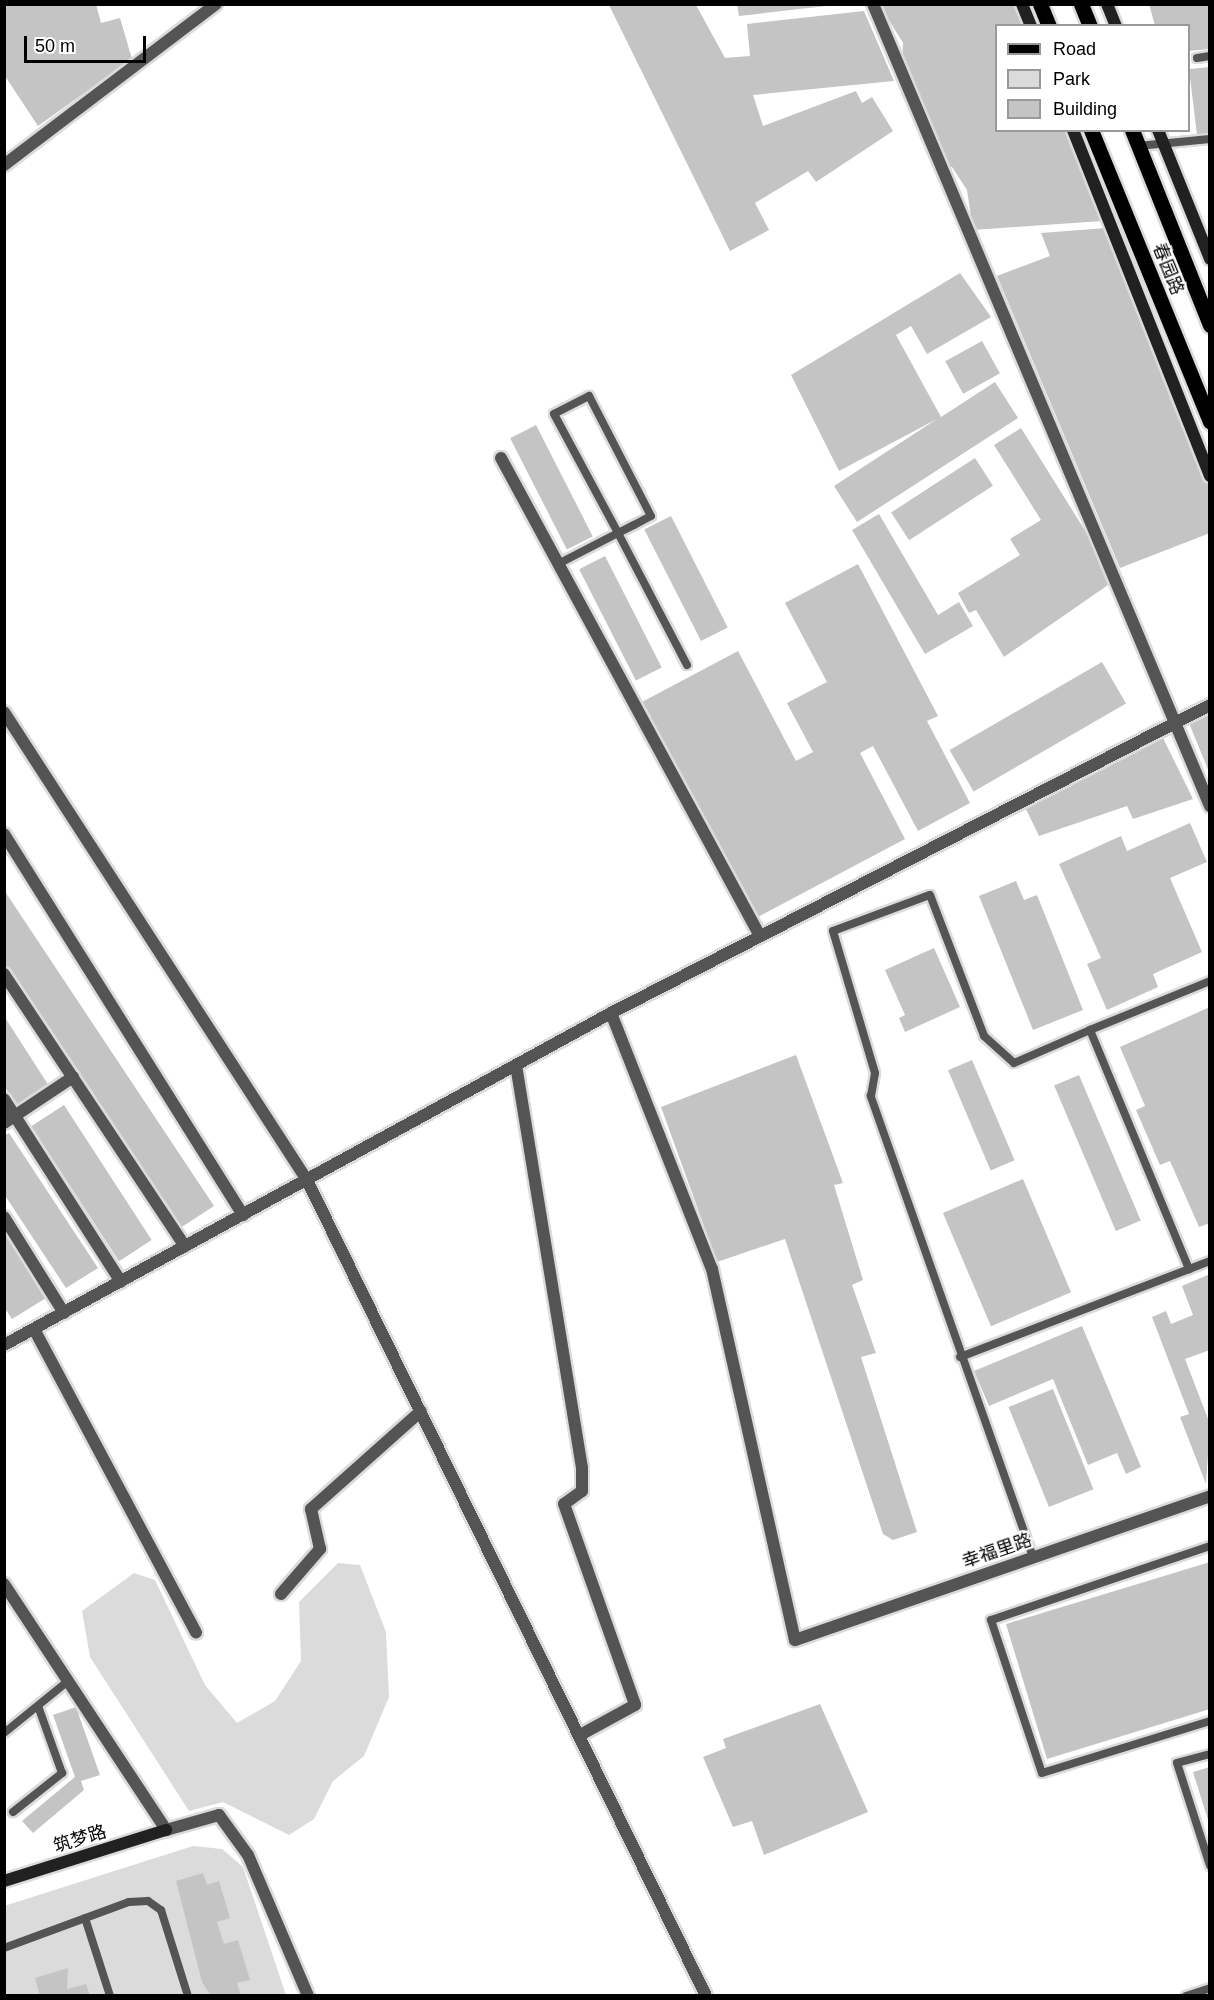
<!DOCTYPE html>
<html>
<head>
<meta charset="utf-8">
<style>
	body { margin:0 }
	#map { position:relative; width:1214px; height:2000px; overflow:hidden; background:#fff; font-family:Arial,"Noto Sans SC",sans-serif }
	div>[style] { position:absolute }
	.green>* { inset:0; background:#dbdbdb }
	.building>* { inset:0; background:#c4c4c4; transform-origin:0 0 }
	.roads { filter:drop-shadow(2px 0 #dbdbdb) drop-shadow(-2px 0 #dbdbdb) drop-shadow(0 2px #dbdbdb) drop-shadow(0 -2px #dbdbdb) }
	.lane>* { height:8px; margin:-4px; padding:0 4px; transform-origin:4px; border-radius:4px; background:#545454 }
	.street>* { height:12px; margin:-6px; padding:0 6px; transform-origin:6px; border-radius:6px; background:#545454 }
	.secondary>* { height:12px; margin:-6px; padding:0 6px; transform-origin:6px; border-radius:6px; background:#212121 }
	.primary>* { height:15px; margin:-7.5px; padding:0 7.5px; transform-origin:7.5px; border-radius:7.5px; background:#000 }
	span { translate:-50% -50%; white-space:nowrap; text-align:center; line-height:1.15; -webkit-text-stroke:4.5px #fff; paint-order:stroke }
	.street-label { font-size:18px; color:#000 }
	.frame { position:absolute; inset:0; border:6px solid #000; pointer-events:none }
	.legend { position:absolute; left:995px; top:24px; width:195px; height:108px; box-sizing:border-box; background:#fff; border:2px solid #999; margin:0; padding:8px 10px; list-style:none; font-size:18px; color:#000 }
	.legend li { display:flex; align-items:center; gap:12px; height:30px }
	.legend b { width:30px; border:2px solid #999 }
	.scale { position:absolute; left:24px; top:36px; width:122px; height:27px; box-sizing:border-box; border:3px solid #000; border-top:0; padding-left:8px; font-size:18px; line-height:21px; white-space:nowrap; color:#000; -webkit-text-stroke:4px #fff; paint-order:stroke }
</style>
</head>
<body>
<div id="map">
	<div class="green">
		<div style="clip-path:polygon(338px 1563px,360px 1565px,386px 1632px,389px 1697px,364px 1756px,333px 1781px,314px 1819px,289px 1835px,223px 1802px,189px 1811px,90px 1657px,82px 1611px,134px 1573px,155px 1580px,205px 1685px,237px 1723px,275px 1701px,301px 1661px,299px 1602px)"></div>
		<div style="clip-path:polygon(193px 1846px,222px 1849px,243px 1867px,286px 1995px,5px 1995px,4px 1906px)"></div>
	</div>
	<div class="building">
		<div style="clip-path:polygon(5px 4px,96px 4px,101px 23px,120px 18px,132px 59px,38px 126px,5px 76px)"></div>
		<div style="clip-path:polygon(737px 4px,826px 4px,826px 6px,739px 16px)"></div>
		<div style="clip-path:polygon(879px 4px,1013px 4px,1022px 26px,996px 26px,996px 130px,1065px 130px,1102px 221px,973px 230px,967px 190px,952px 167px,947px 167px,902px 65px,903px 43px)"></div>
		<div style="clip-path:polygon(1149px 4px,1210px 4px,1210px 49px,1188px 51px,1188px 26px,1155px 26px)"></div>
		<div style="clip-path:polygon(609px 5px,696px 5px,725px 58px,750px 56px,747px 24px,864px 11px,894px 81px,753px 95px,763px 126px,856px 91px,862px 103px,872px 97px,893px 131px,816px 182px,808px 171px,755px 203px,769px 230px,730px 251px)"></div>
		<div style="clip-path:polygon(1210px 67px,1210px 134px,1197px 135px,1189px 69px)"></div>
		<div style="clip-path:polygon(1106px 228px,1210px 488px,1210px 533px,1120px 568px,997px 276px,1050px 256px,1041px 233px)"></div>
		<div style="clip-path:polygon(960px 273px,991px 317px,927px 354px,911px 326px,896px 335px,941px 417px,995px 382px,1018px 418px,857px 522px,834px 486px,937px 419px,839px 471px,791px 375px)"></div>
		<div style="left:982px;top:341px;width:37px;height:42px;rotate:61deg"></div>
		<div style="left:536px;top:425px;width:125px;height:29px;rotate:63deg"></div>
		<div style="clip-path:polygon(1021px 428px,1089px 537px,1108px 585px,1004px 657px,976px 610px,969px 613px,958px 593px,1020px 555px,1010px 539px,1041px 520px,994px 445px)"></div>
		<div style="left:975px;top:458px;width:33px;height:100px;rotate:57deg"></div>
		<div style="clip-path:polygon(879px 514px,938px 615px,959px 602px,973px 626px,925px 654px,852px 530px)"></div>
		<div style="left:671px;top:516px;width:125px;height:30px;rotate:63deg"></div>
		<div style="left:605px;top:556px;width:125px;height:29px;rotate:63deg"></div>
		<div style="clip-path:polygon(858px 564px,938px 716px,927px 721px,970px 803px,918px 831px,873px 746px,860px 753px,905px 839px,754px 919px,640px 703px,738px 651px,796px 761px,813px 752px,787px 703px,827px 682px,785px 603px)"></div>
		<div style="left:1102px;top:662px;width:48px;height:176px;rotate:60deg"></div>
		<div style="clip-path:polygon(1210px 713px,1210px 771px,1209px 772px,1189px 723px)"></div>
		<div style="clip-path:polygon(1162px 736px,1193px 799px,1133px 819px,1127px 806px,1039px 836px,1025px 807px)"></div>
		<div style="clip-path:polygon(1190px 823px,1207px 862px,1170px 878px,1202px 952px,1153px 974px,1158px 987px,1107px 1010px,1087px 964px,1101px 958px,1059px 864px,1121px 836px,1127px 851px)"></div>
		<div style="clip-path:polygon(1016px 881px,1024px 900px,1037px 895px,1083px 1010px,1033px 1030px,979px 896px)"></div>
		<div style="clip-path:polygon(4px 890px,214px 1206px,177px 1230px,4px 963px)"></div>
		<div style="clip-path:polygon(934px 948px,960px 1007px,905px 1032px,899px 1018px,905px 1015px,885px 970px)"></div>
		<div style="clip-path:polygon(1210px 1007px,1210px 1223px,1199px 1227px,1170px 1161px,1160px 1165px,1136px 1110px,1145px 1106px,1120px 1047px)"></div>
		<div style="clip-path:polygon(4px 1016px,49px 1086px,18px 1106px,4px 1086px)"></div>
		<div style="clip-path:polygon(796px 1055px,843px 1183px,834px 1185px,863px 1280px,852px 1285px,876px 1353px,861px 1357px,917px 1532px,893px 1540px,883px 1534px,785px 1239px,717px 1262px,661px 1107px)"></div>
		<div style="left:972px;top:1060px;width:109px;height:26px;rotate:67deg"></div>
		<div style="left:1079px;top:1075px;width:158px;height:27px;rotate:67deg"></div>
		<div style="left:64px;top:1105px;width:161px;height:39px;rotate:57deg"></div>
		<div style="clip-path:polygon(9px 1133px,98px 1268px,66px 1288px,4px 1194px,4px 1136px)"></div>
		<div style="left:1023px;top:1179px;width:123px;height:87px;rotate:67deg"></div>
		<div style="clip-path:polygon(4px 1232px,46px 1298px,12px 1319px,4px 1307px)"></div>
		<div style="clip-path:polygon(1210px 1274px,1210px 1350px,1185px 1359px,1210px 1424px,1206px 1484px,1180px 1417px,1189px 1414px,1152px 1317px,1166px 1311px,1171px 1324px,1193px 1315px,1182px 1286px)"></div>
		<div style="clip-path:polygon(1082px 1326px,1141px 1467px,1126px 1474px,1117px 1453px,1088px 1465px,1053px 1379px,989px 1406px,974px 1371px)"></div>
		<div style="left:1053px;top:1389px;width:108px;height:48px;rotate:68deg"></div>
		<div style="clip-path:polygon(1210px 1562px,1210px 1709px,1047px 1759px,1006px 1624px)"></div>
		<div style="clip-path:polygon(820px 1704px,868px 1812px,764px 1855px,752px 1821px,733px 1827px,703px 1757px,726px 1748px,723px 1739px)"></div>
		<div style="clip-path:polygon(76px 1707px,100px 1775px,81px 1781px,84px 1790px,33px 1833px,22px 1821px,75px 1777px,53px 1715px)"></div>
		<div style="clip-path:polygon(1210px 1767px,1210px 1823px,1209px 1823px,1193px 1772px)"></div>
		<div style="clip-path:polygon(203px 1873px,207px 1885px,219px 1881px,230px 1918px,217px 1922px,224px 1944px,238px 1940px,250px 1980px,237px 1983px,241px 1996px,211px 1996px,202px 1982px,176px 1881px)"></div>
		<div style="clip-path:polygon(68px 1968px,67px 1989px,86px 1984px,90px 1996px,40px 1996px,35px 1978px)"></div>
	</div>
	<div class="roads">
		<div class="lane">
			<div style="left:1197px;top:58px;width:13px;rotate:-9deg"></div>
			<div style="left:1138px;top:146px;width:72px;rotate:-5.6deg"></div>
			<div style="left:558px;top:564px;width:68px;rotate:-27.3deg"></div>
			<div style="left:618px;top:533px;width:18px;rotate:-27deg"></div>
			<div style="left:634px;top:525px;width:19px;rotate:-28deg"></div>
			<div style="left:651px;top:516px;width:135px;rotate:-117.3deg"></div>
			<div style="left:589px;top:396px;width:39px;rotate:153deg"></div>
			<div style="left:554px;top:414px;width:135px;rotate:61.7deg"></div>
			<div style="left:618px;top:533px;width:149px;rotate:62.4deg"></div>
			<div style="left:1090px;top:1030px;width:130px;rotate:-22.2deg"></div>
			<div style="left:960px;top:1357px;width:268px;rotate:-21deg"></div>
			<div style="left:1210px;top:1546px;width:231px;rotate:161.3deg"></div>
			<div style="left:991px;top:1620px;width:161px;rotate:71.6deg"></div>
			<div style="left:1042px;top:1773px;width:176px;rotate:-17.2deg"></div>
			<div style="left:1033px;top:1557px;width:489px;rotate:-109.4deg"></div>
			<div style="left:871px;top:1096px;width:23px;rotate:-80deg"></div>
			<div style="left:875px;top:1073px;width:148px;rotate:-106.5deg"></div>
			<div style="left:833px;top:931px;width:103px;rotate:-20.4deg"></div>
			<div style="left:930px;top:895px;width:151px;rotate:69deg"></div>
			<div style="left:984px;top:1036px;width:40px;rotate:42deg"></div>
			<div style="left:1014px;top:1063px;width:83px;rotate:-23.5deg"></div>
			<div style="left:1090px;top:1030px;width:259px;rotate:67.5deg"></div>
			<div style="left:4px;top:1733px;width:82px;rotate:-39.1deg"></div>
			<div style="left:1210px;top:1754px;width:34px;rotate:165deg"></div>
			<div style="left:1177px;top:1763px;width:108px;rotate:72.2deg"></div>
			<div style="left:13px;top:1812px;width:63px;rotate:-38.5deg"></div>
			<div style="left:62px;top:1773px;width:71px;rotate:-109.7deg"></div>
			<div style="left:85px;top:1918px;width:82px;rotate:72.2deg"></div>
			<div style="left:4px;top:1948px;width:133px;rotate:-20.2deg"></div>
			<div style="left:129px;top:1902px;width:19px;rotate:-3deg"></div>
			<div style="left:148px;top:1901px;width:16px;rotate:35deg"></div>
			<div style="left:161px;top:1910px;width:90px;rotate:72.6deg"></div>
			<div style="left:1186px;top:1996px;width:25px;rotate:-18deg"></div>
		</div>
		<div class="street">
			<div style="left:873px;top:4px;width:870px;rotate:67.21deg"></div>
			<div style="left:4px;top:165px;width:266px;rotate:-37.2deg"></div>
			<div style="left:501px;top:458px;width:544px;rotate:61.55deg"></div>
			<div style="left:4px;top:712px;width:558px;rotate:57.08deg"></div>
			<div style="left:307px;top:1180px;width:908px;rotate:63.94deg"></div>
			<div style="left:4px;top:834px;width:450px;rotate:57.9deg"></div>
			<div style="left:4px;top:974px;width:327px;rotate:56.4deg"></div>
			<div style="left:611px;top:1013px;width:275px;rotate:68.5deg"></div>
			<div style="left:712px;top:1269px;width:380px;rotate:77.4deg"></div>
			<div style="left:795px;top:1640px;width:439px;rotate:-19.1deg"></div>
			<div style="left:516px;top:1065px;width:408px;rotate:80.7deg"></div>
			<div style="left:582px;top:1468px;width:23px;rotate:90deg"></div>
			<div style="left:582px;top:1491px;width:22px;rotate:144deg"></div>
			<div style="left:564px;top:1504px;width:213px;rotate:70.5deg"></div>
			<div style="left:635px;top:1705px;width:63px;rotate:151.4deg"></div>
			<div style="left:4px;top:1099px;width:217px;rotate:57.4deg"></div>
			<div style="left:4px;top:1123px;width:83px;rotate:-33.7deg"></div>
			<div style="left:4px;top:1217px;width:113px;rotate:58deg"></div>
			<div style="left:34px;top:1329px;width:344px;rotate:61.9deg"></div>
			<div style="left:4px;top:1345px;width:692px;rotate:-28.68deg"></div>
			<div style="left:611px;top:1013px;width:674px;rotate:-27.21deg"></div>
			<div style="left:4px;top:1584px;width:295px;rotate:56.6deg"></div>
			<div style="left:166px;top:1830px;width:55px;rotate:-15.8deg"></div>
			<div style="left:219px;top:1815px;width:49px;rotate:54.1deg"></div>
			<div style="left:248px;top:1855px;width:153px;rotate:66.9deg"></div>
			<div style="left:281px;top:1594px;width:60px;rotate:-49.1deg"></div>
			<div style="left:320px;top:1549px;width:41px;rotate:-102.7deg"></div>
			<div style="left:311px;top:1509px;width:147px;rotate:-41.7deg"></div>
		</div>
		<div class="secondary">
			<div style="left:1022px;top:4px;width:24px;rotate:68deg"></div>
			<div style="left:1107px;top:4px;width:24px;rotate:68deg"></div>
			<div style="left:1073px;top:130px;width:372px;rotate:68.4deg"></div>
			<div style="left:1158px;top:130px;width:139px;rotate:68deg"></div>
			<div style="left:4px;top:1881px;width:170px;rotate:-17.5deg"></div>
		</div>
		<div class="primary">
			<div style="left:1040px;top:4px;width:24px;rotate:68deg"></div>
			<div style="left:1081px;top:4px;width:24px;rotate:68deg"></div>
			<div style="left:1091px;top:130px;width:315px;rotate:67.8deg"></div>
			<div style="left:1132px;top:130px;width:210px;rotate:68.2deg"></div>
		</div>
	</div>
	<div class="street-label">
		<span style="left:1168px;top:269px;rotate:68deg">春园路</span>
		<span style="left:997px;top:1551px;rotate:-19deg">幸福里路</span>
		<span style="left:80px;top:1839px;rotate:-17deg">筑梦路</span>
	</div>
	<div class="frame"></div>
	<ul class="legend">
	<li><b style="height:8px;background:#000"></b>Road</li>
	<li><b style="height:16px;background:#dbdbdb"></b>Park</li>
	<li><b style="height:16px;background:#c4c4c4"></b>Building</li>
	</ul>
	<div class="scale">50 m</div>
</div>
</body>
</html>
